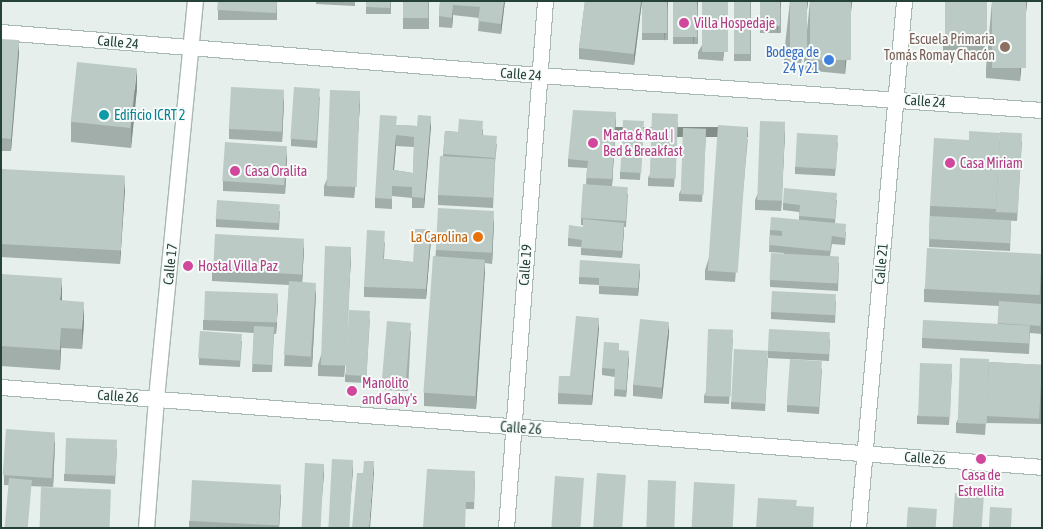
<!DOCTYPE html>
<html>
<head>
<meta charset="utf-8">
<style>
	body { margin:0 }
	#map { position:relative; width:1043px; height:529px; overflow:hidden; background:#e6efeb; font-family:"Asap Condensed",sans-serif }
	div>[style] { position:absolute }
	.roads { filter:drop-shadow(1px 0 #a8b8b2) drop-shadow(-1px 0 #a8b8b2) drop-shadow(0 1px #a8b8b2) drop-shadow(0 -1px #a8b8b2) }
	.street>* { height:15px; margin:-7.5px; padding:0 7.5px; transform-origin:7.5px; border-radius:7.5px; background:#fff }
	.secondary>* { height:15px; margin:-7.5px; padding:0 7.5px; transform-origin:7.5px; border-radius:7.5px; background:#fff }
	.wall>* { inset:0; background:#a1aea9; transform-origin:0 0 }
	.shaded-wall>* { inset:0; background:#838d89; transform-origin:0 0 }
	.building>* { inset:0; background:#bbcac4; transform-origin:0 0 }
	.dots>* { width:14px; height:14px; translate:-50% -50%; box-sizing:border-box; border:2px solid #f7fbf9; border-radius:50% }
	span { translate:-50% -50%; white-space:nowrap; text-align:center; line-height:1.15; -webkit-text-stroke:4px #f7fbf9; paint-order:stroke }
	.hotel-label { font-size:14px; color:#b23c85 }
	.left { translate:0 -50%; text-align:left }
	.education-label { font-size:14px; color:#785e54 }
	.right { translate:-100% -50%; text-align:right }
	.street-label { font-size:14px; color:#24423a }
	.shop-label { font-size:14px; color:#366cbe }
	.culture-label { font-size:14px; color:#0d838f }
	.food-label { font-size:14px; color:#c56008 }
	.frame { position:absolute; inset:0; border:2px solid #24423a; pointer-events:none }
</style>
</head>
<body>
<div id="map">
	<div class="roads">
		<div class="street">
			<div style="left:146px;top:528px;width:130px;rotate:-85.6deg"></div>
			<div style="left:506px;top:528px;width:528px;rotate:-85.77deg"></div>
			<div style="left:858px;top:528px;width:529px;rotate:-85.01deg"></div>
		</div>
		<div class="secondary">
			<div style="left:1px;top:32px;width:540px;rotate:4.57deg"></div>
			<div style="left:539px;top:75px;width:504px;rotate:3.98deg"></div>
			<div style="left:1px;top:387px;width:1044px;rotate:4.39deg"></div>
			<div style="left:156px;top:398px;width:399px;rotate:-84.4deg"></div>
		</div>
	</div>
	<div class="wall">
		<div style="left:218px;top:1px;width:59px;height:19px"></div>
		<div style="clip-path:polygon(316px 1px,355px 1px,355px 6px,316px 4px)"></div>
		<div style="left:366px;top:1px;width:25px;height:13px"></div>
		<div style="left:403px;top:1px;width:26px;height:28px"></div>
		<div style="clip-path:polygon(440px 1px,505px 1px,501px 34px,478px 31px,479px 18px,453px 15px,452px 28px,439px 27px,439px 16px)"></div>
		<div style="clip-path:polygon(585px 1px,642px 1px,634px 65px,579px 59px,579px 48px)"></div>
		<div style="left:642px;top:1px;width:26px;height:39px"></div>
		<div style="left:673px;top:1px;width:25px;height:43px"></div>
		<div style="clip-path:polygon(728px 1px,723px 61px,698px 59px,698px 52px)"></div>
		<div style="left:734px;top:1px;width:17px;height:60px"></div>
		<div style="left:760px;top:1px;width:21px;height:32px"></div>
		<div style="clip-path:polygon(790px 1px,808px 1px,801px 63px,784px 61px,784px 54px)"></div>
		<div style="clip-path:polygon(810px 1px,852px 1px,845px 74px,804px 70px,804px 60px)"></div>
		<div style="clip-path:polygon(987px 1px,984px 53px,943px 51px,943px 41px)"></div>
		<div style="clip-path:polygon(992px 1px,1027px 1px,1020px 81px,986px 78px,986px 68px)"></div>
		<div style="clip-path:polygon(1px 39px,19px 53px,11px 151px,1px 151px)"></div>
		<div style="clip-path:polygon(137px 88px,131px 148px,71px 142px,71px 122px)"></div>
		<div style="clip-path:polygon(320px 96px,317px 148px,291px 146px,291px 139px)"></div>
		<div style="clip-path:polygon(284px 100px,282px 142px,229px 139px,229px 129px)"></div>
		<div style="clip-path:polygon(360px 102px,354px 198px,324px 196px,324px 186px)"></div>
		<div style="clip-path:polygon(616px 119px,612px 186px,628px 194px,626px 227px,624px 227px,622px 258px,581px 255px,581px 247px,568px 246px,568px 238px,583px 227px,583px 225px,581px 225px,581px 218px,586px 185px,587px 168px,568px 167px,568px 159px)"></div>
		<div style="clip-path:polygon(678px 121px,674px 187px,648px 186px,648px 178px)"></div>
		<div style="clip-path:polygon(evenodd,397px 125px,417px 126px,431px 126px,424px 208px,412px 208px,412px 198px,392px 196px,392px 209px,375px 208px,375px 198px,397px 125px,396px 146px,414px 147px,413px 173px,394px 170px,396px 146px)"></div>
		<div style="clip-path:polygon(644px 128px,640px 180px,620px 179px,620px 172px)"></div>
		<div style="clip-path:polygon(483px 129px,483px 135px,497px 144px,495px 163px,493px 208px,438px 205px,438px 195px,443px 156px,445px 131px,458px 132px)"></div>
		<div style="clip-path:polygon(785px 132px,781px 211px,755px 210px,755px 200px)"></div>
		<div style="clip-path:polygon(706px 136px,702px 202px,679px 201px,679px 194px)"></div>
		<div style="clip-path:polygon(748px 137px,735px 282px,705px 280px,705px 270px)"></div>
		<div style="clip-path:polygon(969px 140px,1022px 141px,1017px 221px,1001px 220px,1011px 220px,1010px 251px,929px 247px,930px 206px)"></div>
		<div style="clip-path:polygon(838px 142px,835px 176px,795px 174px,795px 167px)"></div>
		<div style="clip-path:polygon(287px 156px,285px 194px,223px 191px,223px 181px)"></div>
		<div style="clip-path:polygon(1px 169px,125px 189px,120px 264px,1px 257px)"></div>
		<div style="clip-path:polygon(837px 200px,835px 223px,846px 232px,845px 245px,832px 244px,830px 256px,839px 263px,838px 291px,770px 287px,770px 280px,784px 253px,769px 252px,770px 230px,799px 220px,799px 212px,783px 210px,783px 203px)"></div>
		<div style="clip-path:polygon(280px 211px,279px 230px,216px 227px,216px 219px)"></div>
		<div style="clip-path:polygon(494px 221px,492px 264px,485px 263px,476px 409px,424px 406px,424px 393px,436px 250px)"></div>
		<div style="clip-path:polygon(431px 239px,426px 299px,364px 297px,364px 287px,385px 241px,384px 259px,413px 262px)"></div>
		<div style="clip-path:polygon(304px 248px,302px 282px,316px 293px,312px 367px,284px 366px,289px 285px,212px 281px,212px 270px)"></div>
		<div style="clip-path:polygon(1042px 254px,1042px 334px,1030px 333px,1029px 354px,922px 348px,922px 338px,998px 324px,999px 306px,924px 302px,924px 289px)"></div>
		<div style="clip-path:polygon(351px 257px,344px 377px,318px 376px,318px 365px)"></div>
		<div style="clip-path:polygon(640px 271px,638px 296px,599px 294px,599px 285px,579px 284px,579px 277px)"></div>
		<div style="clip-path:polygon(1px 274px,62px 300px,84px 322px,82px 349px,61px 348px,60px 370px,1px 366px)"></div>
		<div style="clip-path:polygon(836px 301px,835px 323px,771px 319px,771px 312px)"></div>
		<div style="clip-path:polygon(278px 304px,276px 334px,274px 334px,272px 372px,252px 372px,254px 333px,203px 330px,203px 320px)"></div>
		<div style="clip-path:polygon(370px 318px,366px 383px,345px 382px,345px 375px)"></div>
		<div style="clip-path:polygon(599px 328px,592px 405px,558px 404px,558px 393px,570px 376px)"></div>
		<div style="clip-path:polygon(411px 330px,408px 391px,384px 390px,384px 382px)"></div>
		<div style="clip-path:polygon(669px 333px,662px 399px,633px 396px,633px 385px)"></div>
		<div style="clip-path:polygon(733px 337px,729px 404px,704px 403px,704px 396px)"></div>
		<div style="clip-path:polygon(830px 339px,829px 361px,768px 358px,768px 351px)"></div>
		<div style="clip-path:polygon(242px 341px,240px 367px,199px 365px,199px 358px)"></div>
		<div style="clip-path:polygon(619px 350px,629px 358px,626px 397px,614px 396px,615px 377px,602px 375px,602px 368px)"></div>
		<div style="clip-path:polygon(768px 358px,765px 411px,731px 409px,731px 402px)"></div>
		<div style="clip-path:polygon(989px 362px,1042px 365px,1042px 424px,986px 423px,986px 420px,985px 435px,956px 433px,956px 423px)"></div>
		<div style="clip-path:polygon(822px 368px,819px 414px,787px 412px,787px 405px)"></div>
		<div style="clip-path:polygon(952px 372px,949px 425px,917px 424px,917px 416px)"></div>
		<div style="clip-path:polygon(55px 442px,53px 487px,4px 485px,4px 475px)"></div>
		<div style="clip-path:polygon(117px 448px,115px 484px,64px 481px,64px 474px)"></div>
		<div style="clip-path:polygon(427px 469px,475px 478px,474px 509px,466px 509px)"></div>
		<div style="clip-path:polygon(281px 495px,279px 528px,189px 528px,189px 521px)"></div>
	</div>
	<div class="shaded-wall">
		<div style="clip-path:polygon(504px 1px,505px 1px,501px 34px,501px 24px)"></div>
		<div style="clip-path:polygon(641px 1px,642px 1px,634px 65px,634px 54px)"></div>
		<div style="clip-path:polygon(667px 1px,668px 1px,664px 42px,664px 35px)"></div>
		<div style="clip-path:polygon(697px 1px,698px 1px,693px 46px,693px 39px)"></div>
		<div style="clip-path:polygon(728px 1px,723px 61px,723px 54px)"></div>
		<div style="clip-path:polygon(780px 1px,781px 1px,777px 35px,777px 28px)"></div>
		<div style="clip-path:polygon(807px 1px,808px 1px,801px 63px,801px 56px)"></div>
		<div style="clip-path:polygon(851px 1px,852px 1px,845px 74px,845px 64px)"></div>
		<div style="clip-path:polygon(987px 1px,984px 53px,984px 43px)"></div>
		<div style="clip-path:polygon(1026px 1px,1027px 1px,1020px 81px,1020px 70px)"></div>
		<div style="clip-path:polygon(453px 5px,453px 15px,452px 28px,452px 18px)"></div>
		<div style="clip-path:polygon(19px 40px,19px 53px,11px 151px,11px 139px)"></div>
		<div style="clip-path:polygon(137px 68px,137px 88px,131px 148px,131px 127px)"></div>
		<div style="clip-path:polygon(284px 90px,284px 100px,282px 142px,282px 132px)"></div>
		<div style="clip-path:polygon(360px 91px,360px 102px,354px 198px,354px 188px)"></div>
		<div style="clip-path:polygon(616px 112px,616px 119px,612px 186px,612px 179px)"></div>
		<div style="clip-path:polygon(431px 116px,431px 126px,424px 208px,424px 198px)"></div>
		<div style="clip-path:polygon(785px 122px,785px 132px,781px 211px,781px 201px)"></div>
		<div style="left:748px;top:127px;width:10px;height:146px;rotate:90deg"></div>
		<div style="clip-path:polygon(396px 135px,396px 146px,393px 181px,393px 170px)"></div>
		<div style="clip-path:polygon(287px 146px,287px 156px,285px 194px,285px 184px)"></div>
		<div style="clip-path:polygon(125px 176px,125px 189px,120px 264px,120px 251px)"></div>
		<div style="clip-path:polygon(494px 211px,494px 221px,492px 264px,492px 253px)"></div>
		<div style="clip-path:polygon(624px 223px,624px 230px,622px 258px,622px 251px)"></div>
		<div style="clip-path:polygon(431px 229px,431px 239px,426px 299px,426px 289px)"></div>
		<div style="clip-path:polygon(304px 238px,304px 248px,302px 285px,302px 275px)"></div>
		<div style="clip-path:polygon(351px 247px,351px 257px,344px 377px,344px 367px)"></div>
		<div style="clip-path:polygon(485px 260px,485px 272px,476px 409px,476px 396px)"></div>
		<div style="clip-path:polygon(640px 264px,640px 271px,638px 296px,638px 288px)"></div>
		<div style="clip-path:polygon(62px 278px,62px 298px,60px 320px,60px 300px)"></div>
		<div style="clip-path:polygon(316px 283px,316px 293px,312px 367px,312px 357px)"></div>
		<div style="clip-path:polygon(278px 294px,278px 304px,276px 334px,276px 324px)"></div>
		<div style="clip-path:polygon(84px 302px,84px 322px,82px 349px,82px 329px)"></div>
		<div style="clip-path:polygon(599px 318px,599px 328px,592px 405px,592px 395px)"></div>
		<div style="clip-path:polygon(669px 322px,669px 333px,662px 399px,662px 388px)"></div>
		<div style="clip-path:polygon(61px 328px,61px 348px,60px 370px,60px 350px)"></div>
		<div style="clip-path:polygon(629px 351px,629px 358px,626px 397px,626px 390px)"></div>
		<div style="clip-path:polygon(55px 432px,55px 442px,53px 487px,53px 477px)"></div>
		<div style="clip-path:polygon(353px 460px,353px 471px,348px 528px)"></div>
		<div style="clip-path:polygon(374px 461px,374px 472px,370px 528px,369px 528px)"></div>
		<div style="clip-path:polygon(324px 464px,324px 475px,319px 528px,318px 528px)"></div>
		<div style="clip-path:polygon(281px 485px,281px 495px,279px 528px,279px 525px)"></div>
	</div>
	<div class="building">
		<div style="clip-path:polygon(218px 1px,277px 1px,276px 13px,217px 10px)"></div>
		<div style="clip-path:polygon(366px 1px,390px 1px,390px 8px,366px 7px)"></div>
		<div style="left:403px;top:1px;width:25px;height:17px"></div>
		<div style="clip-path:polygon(440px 1px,504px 1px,501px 24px,478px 21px,480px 7px,453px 5px,452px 18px,439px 16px)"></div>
		<div style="clip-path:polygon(585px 1px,641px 1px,634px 54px,579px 48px)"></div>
		<div style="left:642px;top:1px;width:25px;height:32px"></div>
		<div style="left:673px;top:1px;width:24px;height:36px"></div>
		<div style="left:702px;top:1px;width:26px;height:51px"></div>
		<div style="left:734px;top:1px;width:16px;height:53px"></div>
		<div style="left:760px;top:1px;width:20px;height:25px"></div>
		<div style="left:790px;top:1px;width:17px;height:53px"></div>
		<div style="left:810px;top:1px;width:41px;height:59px"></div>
		<div style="left:945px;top:1px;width:42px;height:40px"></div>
		<div style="left:992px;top:1px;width:34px;height:67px"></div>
		<div style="clip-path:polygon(1px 39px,19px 40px,11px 139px,1px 138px)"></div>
		<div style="left:77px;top:62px;width:60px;height:60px;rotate:6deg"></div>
		<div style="left:231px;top:87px;width:53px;height:42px;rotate:3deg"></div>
		<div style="left:294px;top:87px;width:26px;height:52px;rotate:4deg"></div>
		<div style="left:330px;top:90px;width:30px;height:96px;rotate:2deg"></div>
		<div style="clip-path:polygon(573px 110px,616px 112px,612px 179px,586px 178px,588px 161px,568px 159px)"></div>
		<div style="left:652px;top:113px;width:26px;height:65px;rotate:2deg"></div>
		<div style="clip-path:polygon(evenodd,380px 115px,397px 116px,396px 125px,417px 126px,418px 115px,431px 116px,424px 198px,412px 197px,412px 187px,392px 186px,392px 199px,375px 198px,380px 115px,396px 135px,414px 137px,413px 173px,393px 170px,396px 135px)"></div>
		<div style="clip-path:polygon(459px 119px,483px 121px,482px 135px,497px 136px,495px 158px,443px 154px,445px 131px,458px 132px)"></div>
		<div style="left:623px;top:120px;width:21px;height:52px;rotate:3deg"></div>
		<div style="left:760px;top:121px;width:25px;height:79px;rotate:2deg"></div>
		<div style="left:718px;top:125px;width:30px;height:146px;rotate:4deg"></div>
		<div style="left:683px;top:128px;width:23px;height:66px;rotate:2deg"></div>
		<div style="clip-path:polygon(969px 131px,1000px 133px,996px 209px,930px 206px,934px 138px,969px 140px)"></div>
		<div style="left:1000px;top:132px;width:22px;height:80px;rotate:3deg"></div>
		<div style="left:797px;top:133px;width:41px;height:34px;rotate:3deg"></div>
		<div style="left:225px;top:142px;width:62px;height:39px;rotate:4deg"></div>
		<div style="left:440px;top:156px;width:55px;height:39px;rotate:3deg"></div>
		<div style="left:1px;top:169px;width:124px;height:75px;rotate:3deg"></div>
		<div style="left:583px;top:184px;width:45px;height:34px;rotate:4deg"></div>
		<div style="clip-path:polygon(784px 188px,837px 193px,835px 219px,799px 216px,800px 205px,783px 203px)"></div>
		<div style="left:217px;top:200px;width:63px;height:19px;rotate:4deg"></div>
		<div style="left:438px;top:208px;width:56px;height:42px;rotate:3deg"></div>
		<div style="left:930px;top:216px;width:81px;height:23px;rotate:3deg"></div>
		<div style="clip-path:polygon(771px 217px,846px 224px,845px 238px,832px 236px,830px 251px,769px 245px,770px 235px,782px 236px,782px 231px,770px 230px)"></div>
		<div style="clip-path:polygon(583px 219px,624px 223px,622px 251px,581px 248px,582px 240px,568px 238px,569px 225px,583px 227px)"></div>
		<div style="clip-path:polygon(415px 229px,431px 229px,426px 289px,364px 287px,367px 230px,385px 231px,383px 259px,413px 262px)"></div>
		<div style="left:215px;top:234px;width:89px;height:36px;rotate:3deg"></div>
		<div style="left:325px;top:246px;width:26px;height:119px;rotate:2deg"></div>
		<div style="left:927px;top:248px;width:115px;height:41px;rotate:3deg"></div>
		<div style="left:771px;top:253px;width:68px;height:27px;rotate:3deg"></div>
		<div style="left:433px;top:256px;width:52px;height:137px;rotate:4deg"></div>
		<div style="clip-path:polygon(580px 260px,640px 264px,638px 288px,599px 286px,599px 278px,579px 277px)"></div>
		<div style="clip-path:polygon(1px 274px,62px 278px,60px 300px,84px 302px,82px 329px,61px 328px,60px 350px,1px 346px)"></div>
		<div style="left:289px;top:281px;width:27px;height:74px;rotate:4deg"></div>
		<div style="left:205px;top:291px;width:73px;height:29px;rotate:2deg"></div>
		<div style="left:772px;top:291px;width:64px;height:21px;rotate:3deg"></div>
		<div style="left:999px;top:301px;width:43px;height:22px;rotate:4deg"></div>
		<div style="left:349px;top:310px;width:21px;height:65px;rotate:3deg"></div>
		<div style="clip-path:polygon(576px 316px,599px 318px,592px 395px,558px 393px,559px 376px,570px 376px)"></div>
		<div style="left:640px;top:319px;width:29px;height:66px;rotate:6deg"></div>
		<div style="left:923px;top:320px;width:107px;height:18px;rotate:3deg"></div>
		<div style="left:387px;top:321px;width:24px;height:61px;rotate:5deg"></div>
		<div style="left:254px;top:326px;width:20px;height:38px;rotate:3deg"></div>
		<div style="left:708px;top:329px;width:25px;height:67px;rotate:2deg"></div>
		<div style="left:769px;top:329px;width:61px;height:22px;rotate:3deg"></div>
		<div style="left:200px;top:331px;width:42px;height:27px;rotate:4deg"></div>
		<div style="clip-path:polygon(604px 342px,619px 343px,619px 350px,629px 351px,626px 390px,614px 389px,615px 369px,602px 368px)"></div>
		<div style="left:734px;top:349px;width:34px;height:53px;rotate:3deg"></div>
		<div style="left:960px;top:358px;width:29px;height:65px;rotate:2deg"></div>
		<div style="left:790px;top:359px;width:32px;height:46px;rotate:4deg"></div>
		<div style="left:989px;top:362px;width:53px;height:54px;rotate:3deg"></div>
		<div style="left:920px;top:363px;width:32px;height:53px;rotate:2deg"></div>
		<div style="left:6px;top:429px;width:49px;height:46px;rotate:4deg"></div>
		<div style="left:66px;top:438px;width:51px;height:36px;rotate:2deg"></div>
		<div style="left:332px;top:459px;width:21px;height:69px;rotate:3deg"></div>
		<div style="clip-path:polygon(364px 461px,374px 461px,369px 528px,352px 528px,357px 473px,363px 473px)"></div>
		<div style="left:305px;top:463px;width:19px;height:65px;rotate:3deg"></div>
		<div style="clip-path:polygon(427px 469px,475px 471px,474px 502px,466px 502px,465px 528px,423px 528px)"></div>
		<div style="left:597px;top:473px;width:29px;height:55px;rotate:4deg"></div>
		<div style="left:555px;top:476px;width:29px;height:52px;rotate:4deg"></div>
		<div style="left:9px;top:478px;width:23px;height:50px;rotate:5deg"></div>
		<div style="left:192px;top:480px;width:89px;height:41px;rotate:3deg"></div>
		<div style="left:648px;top:480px;width:28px;height:48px;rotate:2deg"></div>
		<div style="left:694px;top:482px;width:41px;height:46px;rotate:3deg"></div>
		<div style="left:41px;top:487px;width:70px;height:41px;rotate:2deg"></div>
		<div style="left:955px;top:493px;width:29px;height:35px;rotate:4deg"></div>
		<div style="clip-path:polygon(758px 498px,797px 500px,796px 506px,814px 507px,813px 528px,756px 528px)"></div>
		<div style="left:908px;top:507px;width:29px;height:21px;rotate:4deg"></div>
		<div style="left:990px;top:507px;width:22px;height:21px;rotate:3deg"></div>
	</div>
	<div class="dots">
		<div style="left:684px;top:23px;background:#d1479c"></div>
		<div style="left:1005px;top:47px;background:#8d6e63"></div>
		<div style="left:829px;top:60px;background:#3f7fe0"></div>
		<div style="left:104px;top:115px;background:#0f9aa8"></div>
		<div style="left:593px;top:143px;background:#d1479c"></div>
		<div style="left:950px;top:163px;background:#d1479c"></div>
		<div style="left:235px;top:171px;background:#d1479c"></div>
		<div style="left:478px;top:237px;background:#e8710a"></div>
		<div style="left:188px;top:266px;background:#d1479c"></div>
		<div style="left:352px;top:391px;background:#d1479c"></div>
		<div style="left:981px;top:459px;background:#d1479c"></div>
	</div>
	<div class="hotel-label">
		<span class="left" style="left:694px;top:23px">Villa Hospedaje</span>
		<span class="left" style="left:603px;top:143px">Marta &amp; Raul |<br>Bed &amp; Breakfast</span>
		<span class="left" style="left:960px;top:163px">Casa Miriam</span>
		<span class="left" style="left:245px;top:171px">Casa Oralita</span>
		<span class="left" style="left:198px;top:266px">Hostal Villa Paz</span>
		<span class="left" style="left:362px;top:391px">Manolito<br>and Gaby's</span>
		<span style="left:981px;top:483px">Casa de<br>Estrellita</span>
	</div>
	<div class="education-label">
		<span class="right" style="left:995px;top:47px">Escuela Primaria<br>Tomás Romay Chacón</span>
	</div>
	<div class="street-label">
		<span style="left:118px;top:42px;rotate:5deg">Calle 24</span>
		<span style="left:521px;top:74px;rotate:4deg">Calle 24</span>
		<span style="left:925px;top:101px;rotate:4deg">Calle 24</span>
		<span style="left:170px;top:264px;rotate:-84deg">Calle 17</span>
		<span style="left:881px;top:264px;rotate:-85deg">Calle 21</span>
		<span style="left:525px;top:265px;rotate:-86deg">Calle 19</span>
		<span style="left:118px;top:396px;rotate:4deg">Calle 26</span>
		<span style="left:521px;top:428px;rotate:4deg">Calle 26</span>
		<span style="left:925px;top:458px;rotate:4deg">Calle 26</span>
	</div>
	<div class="shop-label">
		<span class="right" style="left:819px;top:60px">Bodega de<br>24 y 21</span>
	</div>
	<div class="culture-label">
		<span class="left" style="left:114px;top:115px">Edificio ICRT 2</span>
	</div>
	<div class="food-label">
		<span class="right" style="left:468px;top:237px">La Carolina</span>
	</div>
	<div class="frame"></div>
</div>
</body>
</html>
